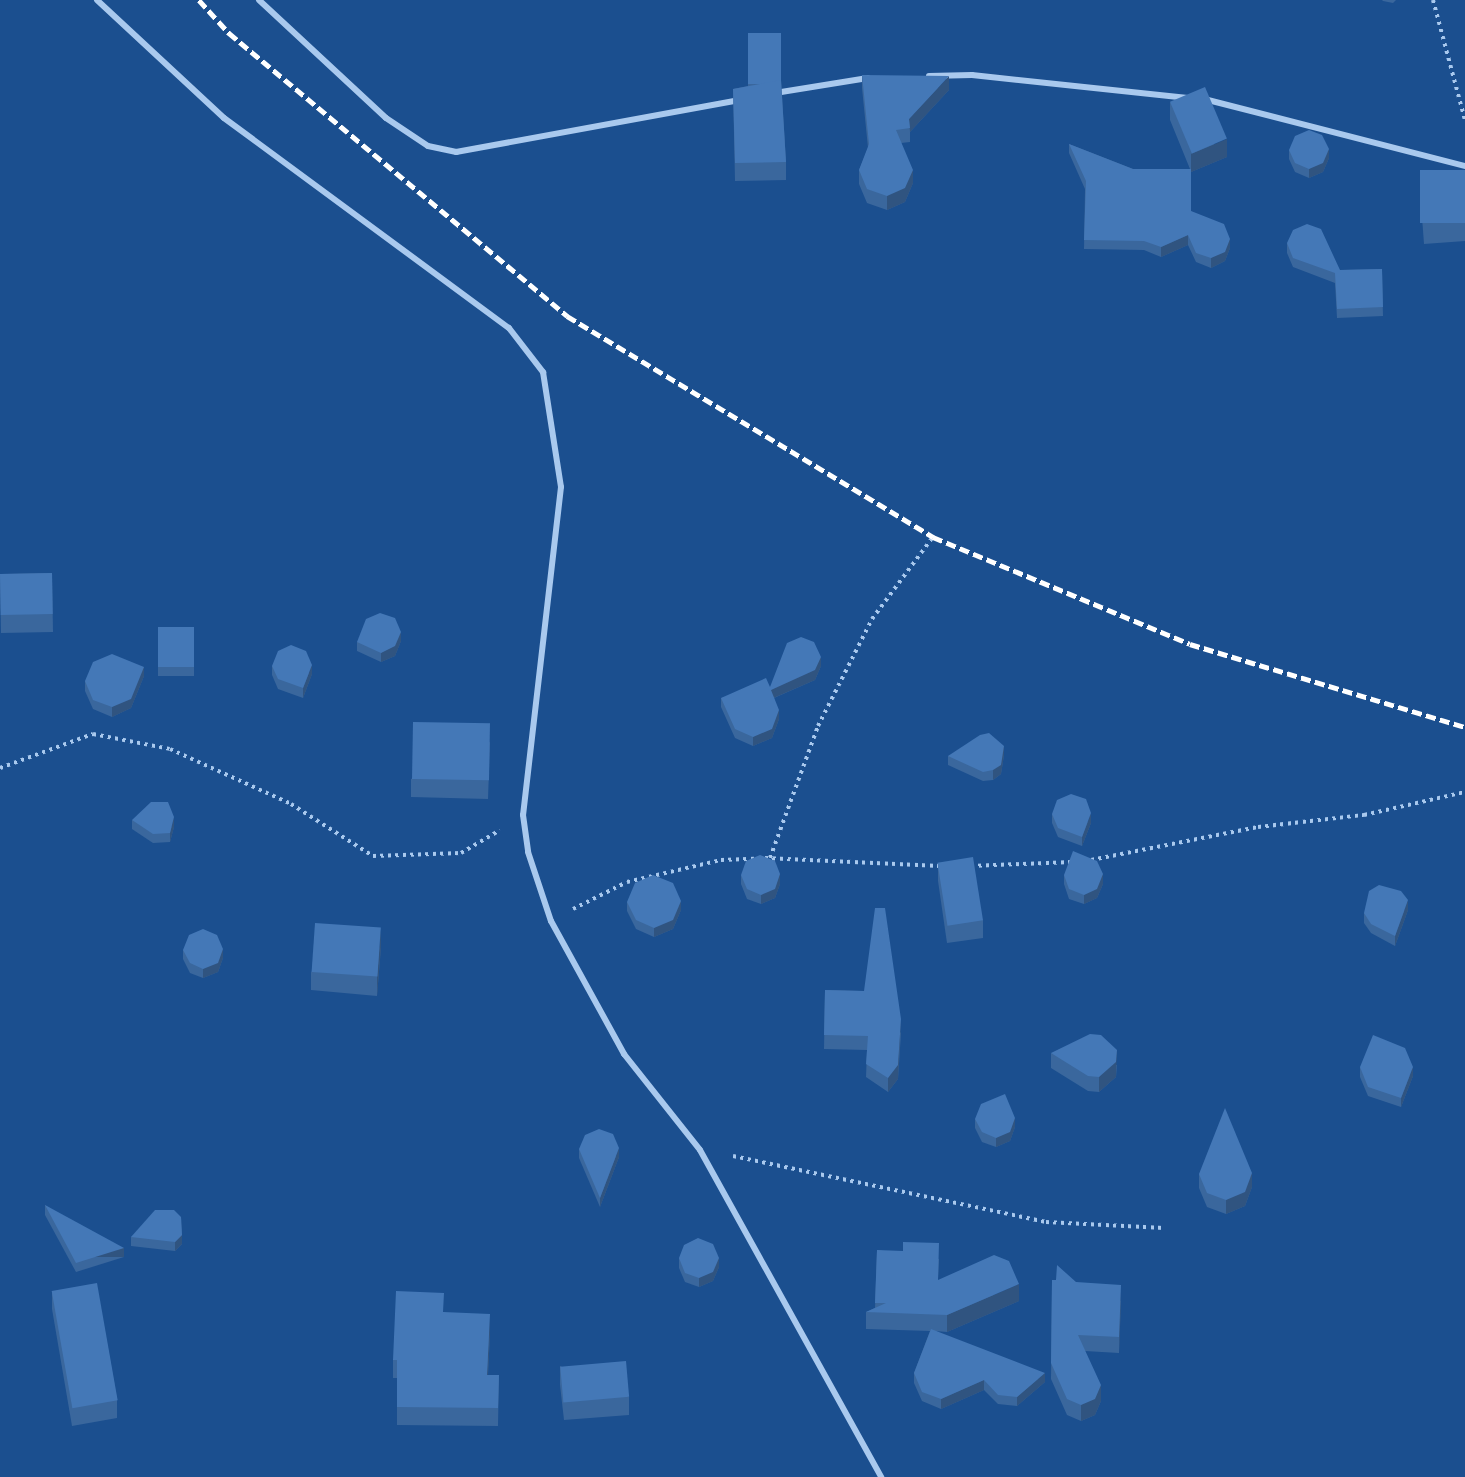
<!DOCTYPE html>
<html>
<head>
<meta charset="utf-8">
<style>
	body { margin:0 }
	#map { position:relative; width:1465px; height:1477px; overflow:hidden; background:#1b4f8f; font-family:Montserrat,sans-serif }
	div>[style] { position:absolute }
	.path>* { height:4px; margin-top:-2px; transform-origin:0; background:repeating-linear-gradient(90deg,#a9c9ee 0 3px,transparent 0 7.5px) }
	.street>* { height:6px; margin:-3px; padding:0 3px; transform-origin:3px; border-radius:3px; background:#a9c9ee }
	.rail>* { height:4.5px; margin-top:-2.25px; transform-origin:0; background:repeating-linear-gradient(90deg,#fff 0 10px,transparent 0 14.5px) }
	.wall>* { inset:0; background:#3a679d; transform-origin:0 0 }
	.shaded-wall>* { inset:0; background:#305480; transform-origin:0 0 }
	.building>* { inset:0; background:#4478b7; transform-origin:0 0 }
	span { translate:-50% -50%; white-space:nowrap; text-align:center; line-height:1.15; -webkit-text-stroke:4.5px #1b4f8f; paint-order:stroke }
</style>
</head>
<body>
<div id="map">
	<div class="path">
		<div style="left:1433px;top:0;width:124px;rotate:75.1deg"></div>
		<div style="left:0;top:768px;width:99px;rotate:-20.1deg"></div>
		<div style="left:93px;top:734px;width:78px;rotate:11deg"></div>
		<div style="left:170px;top:749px;width:133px;rotate:24.4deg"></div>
		<div style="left:291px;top:804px;width:97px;rotate:32.4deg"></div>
		<div style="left:373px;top:856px;width:88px;rotate:-2deg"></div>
		<div style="left:461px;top:853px;width:45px;rotate:-30.5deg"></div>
		<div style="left:765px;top:858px;width:175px;rotate:2.6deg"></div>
		<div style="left:770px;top:858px;width:140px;rotate:-70deg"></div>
		<div style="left:818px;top:726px;width:120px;rotate:-63.2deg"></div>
		<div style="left:872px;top:619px;width:102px;rotate:-53.4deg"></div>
		<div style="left:1091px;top:860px;width:170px;rotate:-11.2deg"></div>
		<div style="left:1258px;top:827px;width:107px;rotate:-6.5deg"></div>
		<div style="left:1364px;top:815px;width:104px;rotate:-12.8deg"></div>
		<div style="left:971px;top:866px;width:101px;rotate:-2.3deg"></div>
		<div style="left:573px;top:909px;width:60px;rotate:-26.6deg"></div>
		<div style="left:627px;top:882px;width:97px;rotate:-13.2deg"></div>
		<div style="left:721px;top:860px;width:33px;rotate:-2deg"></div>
		<div style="left:733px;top:1156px;width:320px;rotate:11.9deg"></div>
		<div style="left:1046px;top:1222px;width:118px;rotate:2.9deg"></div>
	</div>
	<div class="street">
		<div style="left:97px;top:0;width:173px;rotate:42.9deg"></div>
		<div style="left:224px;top:118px;width:354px;rotate:36.4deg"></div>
		<div style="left:509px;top:328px;width:56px;rotate:52.3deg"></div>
		<div style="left:543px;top:372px;width:116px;rotate:81.1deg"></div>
		<div style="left:561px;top:487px;width:330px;rotate:96.6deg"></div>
		<div style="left:523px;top:815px;width:37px;rotate:82deg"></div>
		<div style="left:528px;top:852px;width:73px;rotate:71.6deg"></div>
		<div style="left:551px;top:921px;width:152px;rotate:61.2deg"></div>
		<div style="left:624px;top:1054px;width:122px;rotate:51.6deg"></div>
		<div style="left:700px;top:1150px;width:374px;rotate:61deg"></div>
		<div style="left:259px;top:0;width:173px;rotate:42.9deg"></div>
		<div style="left:386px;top:118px;width:50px;rotate:33.7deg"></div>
		<div style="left:428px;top:146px;width:29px;rotate:12deg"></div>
		<div style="left:456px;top:152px;width:287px;rotate:-10.4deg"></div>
		<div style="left:929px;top:76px;width:43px;rotate:-1.3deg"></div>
		<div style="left:972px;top:75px;width:217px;rotate:6.1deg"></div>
		<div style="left:775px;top:93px;width:94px;rotate:-9.2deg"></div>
		<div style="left:1204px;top:99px;width:269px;rotate:14.4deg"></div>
	</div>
	<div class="rail">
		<div style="left:199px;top:0;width:45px;rotate:47.7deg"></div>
		<div style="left:229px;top:33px;width:441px;rotate:39.9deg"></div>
		<div style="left:567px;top:316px;width:428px;rotate:31.1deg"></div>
		<div style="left:933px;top:537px;width:278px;rotate:22.6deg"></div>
		<div style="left:1190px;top:644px;width:287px;rotate:16.8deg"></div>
	</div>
	<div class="wall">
		<div style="clip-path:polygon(1382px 0,1396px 0,1393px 3px,1383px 1px)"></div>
		<div style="clip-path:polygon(748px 33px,781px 33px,781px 80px,786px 162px,786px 180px,735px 181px,733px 89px,748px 86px)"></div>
		<div style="clip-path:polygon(862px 75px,949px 90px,910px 132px,910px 142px,901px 143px,913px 183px,905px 202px,887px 210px,867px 203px,859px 184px,859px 170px,868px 148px,862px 88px)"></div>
		<div style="clip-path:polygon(1170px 102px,1227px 157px,1191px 172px,1191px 211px,1230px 248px,1225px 261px,1211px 268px,1196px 262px,1188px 245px,1161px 257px,1144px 250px,1084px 249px,1085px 189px,1069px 153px,1069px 144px,1133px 169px,1190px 169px,1170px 120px)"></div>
		<div style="clip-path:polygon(1289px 150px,1329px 158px,1323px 172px,1309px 178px,1295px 172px,1289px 159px)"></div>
		<div style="clip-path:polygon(1465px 170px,1465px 241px,1424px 244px,1420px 190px,1420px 172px)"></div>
		<div style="clip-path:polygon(1287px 243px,1340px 270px,1382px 269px,1383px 316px,1337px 318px,1335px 283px,1293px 267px,1287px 253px)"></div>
		<div style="left:52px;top:573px;width:59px;height:52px;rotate:89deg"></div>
		<div style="left:158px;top:627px;width:36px;height:49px"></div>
		<div style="clip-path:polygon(401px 641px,395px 656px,381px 662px,357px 651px,357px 642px)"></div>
		<div style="clip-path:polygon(272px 666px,312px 674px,303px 698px,278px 689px,272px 675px)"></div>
		<div style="clip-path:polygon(821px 666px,815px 680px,774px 698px,779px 719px,772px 738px,753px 746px,735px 738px,721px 707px,721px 698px,770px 687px)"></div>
		<div style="clip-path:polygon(144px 676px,131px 708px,112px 717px,93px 709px,85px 691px,85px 681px)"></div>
		<div style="clip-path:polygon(490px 742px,488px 799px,411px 797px,411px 779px)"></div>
		<div style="clip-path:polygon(1004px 755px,1001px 774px,993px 780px,983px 781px,948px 765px,948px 756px)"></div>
		<div style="clip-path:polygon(1052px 814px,1091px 823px,1082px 846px,1058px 837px,1052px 823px)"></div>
		<div style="clip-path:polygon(132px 820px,174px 827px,170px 842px,153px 843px,132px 829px)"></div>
		<div style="clip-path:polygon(938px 863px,983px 920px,983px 938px,947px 943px,938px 881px)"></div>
		<div style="clip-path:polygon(741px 875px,780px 884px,775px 898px,761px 904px,747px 899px,741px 884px)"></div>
		<div style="clip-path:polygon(1064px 875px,1103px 884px,1097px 898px,1084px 904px,1069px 899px,1064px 884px)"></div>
		<div style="clip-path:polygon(627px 902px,681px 910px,673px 929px,654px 937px,636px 929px,627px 911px)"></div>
		<div style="clip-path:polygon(1408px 910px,1395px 946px,1371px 933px,1364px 923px,1364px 913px)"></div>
		<div style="clip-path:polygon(381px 947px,377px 996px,311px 990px,311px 972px)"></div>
		<div style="clip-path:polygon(183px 950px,223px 958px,218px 972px,203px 978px,190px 973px,183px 959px)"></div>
		<div style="clip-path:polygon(825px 990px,864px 991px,901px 1033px,898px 1079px,888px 1092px,866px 1077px,867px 1050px,824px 1049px)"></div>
		<div style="clip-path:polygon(1051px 1053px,1117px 1065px,1116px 1077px,1099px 1092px,1088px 1091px,1051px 1068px)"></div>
		<div style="clip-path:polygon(1360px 1067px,1413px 1076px,1401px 1107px,1368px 1096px,1360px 1077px)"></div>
		<div style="clip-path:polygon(975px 1119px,1015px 1127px,1010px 1141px,996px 1147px,982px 1142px,975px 1128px)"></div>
		<div style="clip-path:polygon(579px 1149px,619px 1157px,600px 1207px,579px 1158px)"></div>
		<div style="clip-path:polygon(1199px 1174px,1252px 1187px,1245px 1206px,1226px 1214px,1207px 1207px,1199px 1188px)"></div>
		<div style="clip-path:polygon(45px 1205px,124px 1257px,76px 1272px,45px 1215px)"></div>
		<div style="clip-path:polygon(181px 1217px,182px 1244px,175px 1251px,131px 1246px,131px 1237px)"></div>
		<div style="clip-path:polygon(877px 1250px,939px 1259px,938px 1280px,1019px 1301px,947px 1332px,935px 1331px,1045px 1382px,1017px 1406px,998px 1404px,984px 1390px,941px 1409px,922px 1401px,914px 1383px,914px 1373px,930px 1331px,866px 1329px,866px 1312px,875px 1308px)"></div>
		<div style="clip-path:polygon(679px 1258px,719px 1267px,713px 1281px,699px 1287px,685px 1282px,679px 1268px)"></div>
		<div style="clip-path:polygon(1052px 1280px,1076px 1282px,1121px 1301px,1119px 1353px,1085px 1351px,1101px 1401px,1095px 1415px,1081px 1421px,1067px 1415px,1051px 1379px)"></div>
		<div style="clip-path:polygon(52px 1291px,117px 1400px,117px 1418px,72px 1426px,52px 1309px)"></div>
		<div style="clip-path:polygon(444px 1312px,490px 1333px,488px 1375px,499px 1375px,498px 1426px,397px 1425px,397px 1378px,393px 1378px,393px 1360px)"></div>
		<div style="clip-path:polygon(560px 1366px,629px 1397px,629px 1415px,564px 1420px,560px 1385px)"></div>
	</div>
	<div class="shaded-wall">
		<div style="clip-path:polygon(949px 76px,949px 90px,910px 132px,909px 119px)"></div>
		<div style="clip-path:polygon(1227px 139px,1227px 157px,1191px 172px,1191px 154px)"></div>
		<div style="clip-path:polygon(1329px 149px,1329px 158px,1323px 172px,1309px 178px,1309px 169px)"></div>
		<div style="clip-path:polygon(913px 170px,913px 183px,905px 202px,887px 210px,887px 196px)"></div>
		<div style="clip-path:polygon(1188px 235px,1188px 245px,1161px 257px,1161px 247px)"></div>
		<div style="clip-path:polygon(1230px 239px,1230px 248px,1225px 261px,1211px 268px,1211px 258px)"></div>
		<div style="clip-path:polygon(401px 632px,401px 641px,395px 656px,381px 662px,381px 653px)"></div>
		<div style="clip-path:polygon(821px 657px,821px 666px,815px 680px,771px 699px,771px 690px)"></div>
		<div style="clip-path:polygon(312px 665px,312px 674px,303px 698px,303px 688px)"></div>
		<div style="clip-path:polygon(144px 667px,144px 676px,131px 708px,112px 717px,112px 707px)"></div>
		<div style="clip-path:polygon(779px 710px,779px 719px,772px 738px,753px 746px,753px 737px)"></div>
		<div style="clip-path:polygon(1004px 746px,1004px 755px,1001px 774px,993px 780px,993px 770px)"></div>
		<div style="clip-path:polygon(1091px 813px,1091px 823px,1082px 846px,1082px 837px)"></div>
		<div style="clip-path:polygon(174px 817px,174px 827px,170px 842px,170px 833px)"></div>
		<div style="clip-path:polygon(780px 874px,780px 884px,775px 898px,761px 904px,761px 895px)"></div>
		<div style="clip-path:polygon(1103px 874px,1103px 884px,1097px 898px,1084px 904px,1084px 895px)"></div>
		<div style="clip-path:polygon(1408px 900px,1408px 910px,1395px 946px,1395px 936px)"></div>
		<div style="clip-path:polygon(681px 901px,681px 910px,673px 929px,654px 937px,654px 928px)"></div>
		<div style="clip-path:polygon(381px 928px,381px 947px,377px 996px,377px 978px)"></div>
		<div style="clip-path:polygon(223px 949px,223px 958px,218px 972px,203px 978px,203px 969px)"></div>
		<div style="clip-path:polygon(901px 1019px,898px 1079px,888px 1092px,888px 1078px)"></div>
		<div style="clip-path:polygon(1117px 1050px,1116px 1077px,1099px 1092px,1099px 1077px)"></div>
		<div style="clip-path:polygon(1413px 1067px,1413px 1076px,1401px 1107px,1401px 1098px)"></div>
		<div style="clip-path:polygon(1015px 1118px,1015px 1127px,1010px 1141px,996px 1147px,996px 1138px)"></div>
		<div style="clip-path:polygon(619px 1148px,619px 1157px,600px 1207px,600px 1198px)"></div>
		<div style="clip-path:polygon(1252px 1173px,1252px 1187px,1245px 1206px,1226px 1214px,1226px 1200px)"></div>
		<div style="clip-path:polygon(182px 1235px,182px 1244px,175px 1251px,175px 1242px)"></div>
		<div style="left:124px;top:1248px;width:9px;height:50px;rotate:90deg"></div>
		<div style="clip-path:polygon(719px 1258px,719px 1267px,713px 1281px,699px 1287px,699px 1278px)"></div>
		<div style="clip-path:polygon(1019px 1284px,1019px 1301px,947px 1332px,947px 1315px)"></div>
		<div style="clip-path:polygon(1121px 1285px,1121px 1301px,1119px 1353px,1119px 1337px)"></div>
		<div style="clip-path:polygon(490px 1314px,490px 1333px,487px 1393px,487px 1375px)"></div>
		<div style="clip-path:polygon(1045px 1373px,1045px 1382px,1017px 1406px,1017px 1397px)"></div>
		<div style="clip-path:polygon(984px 1380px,984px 1390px,941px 1409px,941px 1399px)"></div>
		<div style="clip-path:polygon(1101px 1385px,1101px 1401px,1095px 1415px,1081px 1421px,1081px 1405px)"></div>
	</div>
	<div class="building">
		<div style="left:748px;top:33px;width:33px;height:51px"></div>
		<div style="clip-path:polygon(862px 75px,949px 76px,909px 119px,910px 128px,896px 130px,913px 170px,905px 188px,887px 196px,867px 189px,859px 170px,869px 144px)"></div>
		<div style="clip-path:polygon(781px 80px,786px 162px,735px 163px,733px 89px)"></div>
		<div style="left:1205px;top:87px;width:56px;height:38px;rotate:67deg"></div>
		<div style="clip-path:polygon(1309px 130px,1322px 135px,1329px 149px,1323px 163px,1309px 169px,1295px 163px,1289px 150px,1295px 136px)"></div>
		<div style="clip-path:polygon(1069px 144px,1133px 169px,1191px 169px,1191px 211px,1224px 224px,1230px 239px,1225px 252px,1211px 258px,1196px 253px,1188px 235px,1161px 247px,1144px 241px,1084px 240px,1086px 181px)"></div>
		<div style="left:1465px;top:170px;width:53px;height:45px;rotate:90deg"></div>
		<div style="clip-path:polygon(1307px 224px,1321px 229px,1340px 270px,1382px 269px,1383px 307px,1337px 309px,1335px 273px,1293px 258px,1287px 243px,1293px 230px)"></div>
		<div style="left:52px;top:573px;width:41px;height:52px;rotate:89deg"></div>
		<div style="clip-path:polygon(380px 613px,395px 618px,401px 632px,395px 646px,381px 653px,357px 642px,366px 619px)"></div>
		<div style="left:158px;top:627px;width:36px;height:40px"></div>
		<div style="clip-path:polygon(801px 637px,814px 642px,821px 657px,815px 670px,771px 690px,779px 710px,772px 729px,753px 737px,735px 729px,721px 698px,766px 678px,770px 687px,787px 643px)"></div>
		<div style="clip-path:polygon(291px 645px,306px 651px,312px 665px,303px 688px,278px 679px,272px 666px,278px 651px)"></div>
		<div style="clip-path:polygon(112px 654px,144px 667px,131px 699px,112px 707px,93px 700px,85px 681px,93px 662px)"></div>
		<div style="left:413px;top:722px;width:77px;height:57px;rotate:1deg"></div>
		<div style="clip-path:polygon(989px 733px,1004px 746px,1001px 765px,993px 770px,983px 772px,948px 756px,980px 735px)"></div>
		<div style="clip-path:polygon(1071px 794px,1086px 799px,1091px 813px,1082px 837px,1058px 828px,1052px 814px,1057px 800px)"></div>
		<div style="clip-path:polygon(151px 802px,168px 802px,174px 817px,170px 833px,153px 834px,132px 820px)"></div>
		<div style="clip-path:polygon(1073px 851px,1097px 861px,1103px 874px,1097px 889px,1084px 895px,1069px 889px,1064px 875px)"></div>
		<div style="clip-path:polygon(760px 855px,775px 861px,780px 874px,775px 889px,761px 895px,747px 889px,741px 875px,746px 861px)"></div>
		<div style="left:973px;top:857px;width:64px;height:36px;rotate:81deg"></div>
		<div style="clip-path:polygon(653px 875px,673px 883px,681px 901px,673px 920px,654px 928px,636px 920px,627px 902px,635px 883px)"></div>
		<div style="clip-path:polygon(1379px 885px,1401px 891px,1408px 900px,1395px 936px,1371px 924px,1364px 913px,1369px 891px)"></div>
		<div style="clip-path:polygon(875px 908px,885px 908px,901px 1019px,898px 1065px,888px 1078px,866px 1064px,868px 1036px,824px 1035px,825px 990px,864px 991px)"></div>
		<div style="left:315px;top:923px;width:66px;height:49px;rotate:4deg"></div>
		<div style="clip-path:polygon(203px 929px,217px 935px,223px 949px,218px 963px,203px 969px,190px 963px,183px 950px,189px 935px)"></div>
		<div style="clip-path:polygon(1090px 1034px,1101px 1035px,1117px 1050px,1116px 1062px,1099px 1077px,1088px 1076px,1051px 1053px)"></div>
		<div style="clip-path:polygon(1373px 1035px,1405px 1048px,1413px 1067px,1401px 1098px,1368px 1087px,1360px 1067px)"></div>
		<div style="clip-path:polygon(1005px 1094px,1015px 1118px,1010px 1132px,996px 1138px,982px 1132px,975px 1119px,981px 1104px)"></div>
		<div style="clip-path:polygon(1225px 1108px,1252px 1173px,1245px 1192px,1226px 1200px,1207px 1193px,1199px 1174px)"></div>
		<div style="clip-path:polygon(599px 1129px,613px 1134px,619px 1148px,600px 1198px,579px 1149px,585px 1135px)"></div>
		<div style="clip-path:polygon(45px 1205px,124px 1248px,76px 1263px)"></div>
		<div style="clip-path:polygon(155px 1210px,174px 1210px,181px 1217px,182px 1235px,175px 1242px,131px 1237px)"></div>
		<div style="clip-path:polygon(698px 1238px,713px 1244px,719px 1258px,713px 1272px,699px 1278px,685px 1273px,679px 1258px,684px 1245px)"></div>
		<div style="clip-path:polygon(903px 1242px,939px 1243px,938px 1280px,994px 1255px,1009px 1261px,1019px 1284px,947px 1315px,866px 1312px,886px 1303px,875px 1303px,877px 1250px,903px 1251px)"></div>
		<div style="clip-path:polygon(1057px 1265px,1076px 1282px,1121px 1285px,1119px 1337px,1078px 1335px,1101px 1385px,1095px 1399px,1081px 1405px,1067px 1399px,1051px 1363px,1052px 1280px,1056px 1280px)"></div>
		<div style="left:97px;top:1283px;width:119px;height:46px;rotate:80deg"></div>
		<div style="clip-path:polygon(396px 1291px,444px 1293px,443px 1312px,490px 1314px,487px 1375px,499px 1375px,498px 1408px,397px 1407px,397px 1360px,393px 1360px)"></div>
		<div style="clip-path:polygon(931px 1329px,1045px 1373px,1017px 1397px,998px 1395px,984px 1380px,941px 1399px,922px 1392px,914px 1373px)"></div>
		<div style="left:626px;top:1361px;width:36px;height:66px;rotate:85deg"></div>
	</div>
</div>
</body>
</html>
